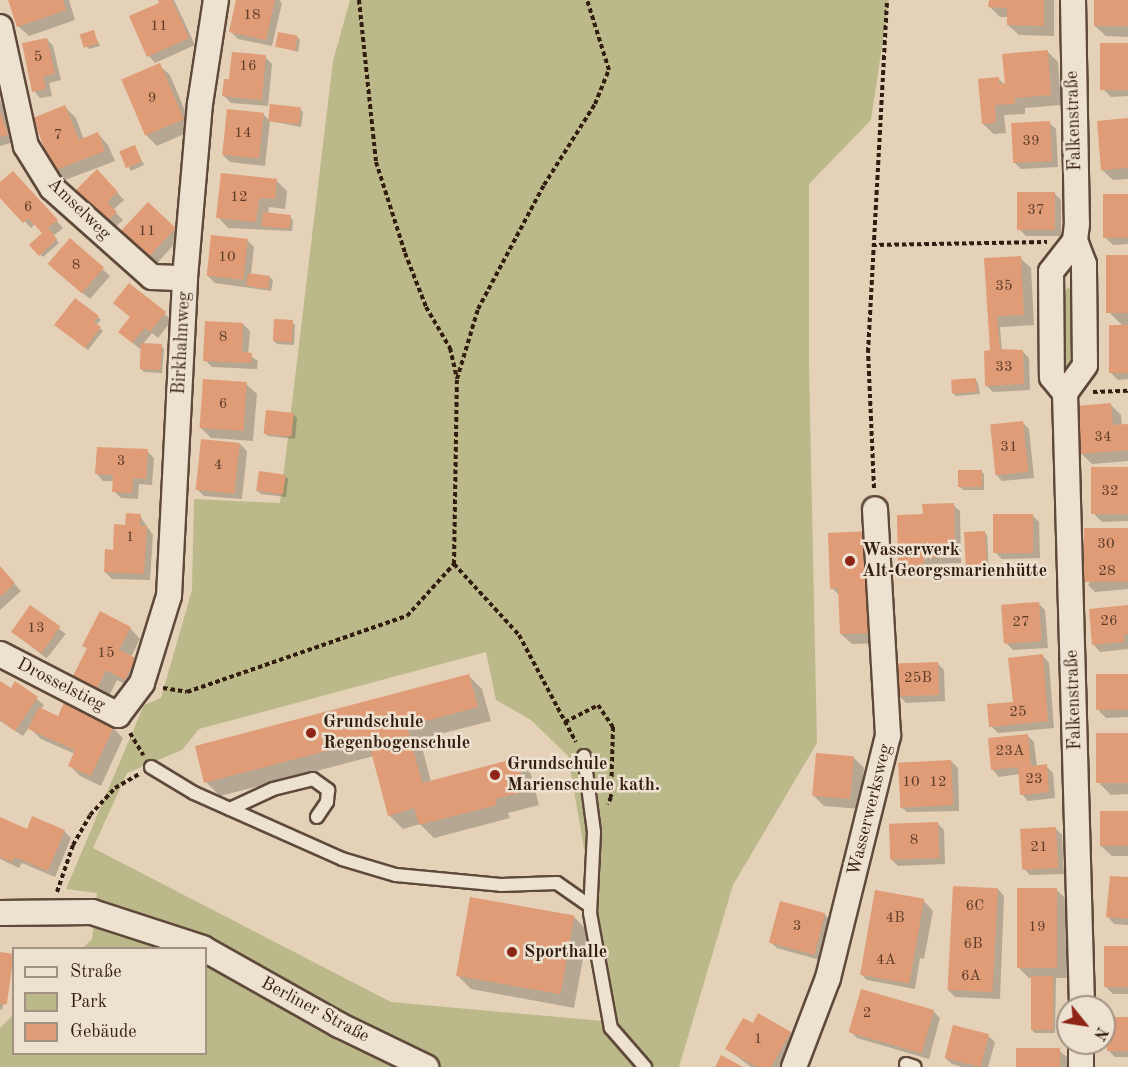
<!DOCTYPE html>
<html>
<head>
<meta charset="utf-8">
<style>
	body { margin:0 }
	#map { position:relative; width:1128px; height:1067px; overflow:hidden; background:#e4d1b7; font-family:"Old Standard TT",serif }
	div>[style] { position:absolute }
	.green>* { inset:0; background:#bbb989 }
	.shadow>* { inset:0; background:#0003; transform-origin:0 0 }
	.building>* { inset:0; background:#e09c76; transform-origin:0 0 }
	.path>* { height:4px; margin-top:-2px; transform-origin:0; background:repeating-linear-gradient(90deg,#331c10 0 4.5px,transparent 0 7.5px) }
	.roads { filter:drop-shadow(2px 0 #5f493a) drop-shadow(-2px 0 #5f493a) drop-shadow(0 2px #5f493a) drop-shadow(0 -2px #5f493a) }
	.lane>* { height:12px; margin:-6px; padding:0 6px; transform-origin:6px; border-radius:6px; background:#ede1d0 }
	.street>* { height:24px; margin:-12px; padding:0 12px; transform-origin:12px; border-radius:12px; background:#ede1d0 }
	.dots>* { width:16px; height:16px; translate:-50% -50%; box-sizing:border-box; border:3px solid #ede1d0; border-radius:50% }
	span { translate:-50% -50%; white-space:nowrap; text-align:center; line-height:1.15; -webkit-text-stroke:5px #ede1d0; paint-order:stroke }
	.number-label { font-size:15px; color:#5e3c2a }
	.number-label span { -webkit-text-stroke-width:0 }
	.street-label { font-size:18px; color:#331c10 }
	.poi-label { font-size:18px; color:#331c10; font-weight:700 }
	.left { translate:0 -50%; text-align:left }
	.legend { position:absolute; left:12px; top:947px; width:195px; height:108px; box-sizing:border-box; background:#ede1d0; border:2px solid #a39283; margin:0; padding:8px 10px; list-style:none; font-size:18px; color:#331c10 }
	.legend li { display:flex; align-items:center; gap:12px; height:30px }
	.legend b { width:30px; border:2px solid #a39283 }
	.north { position:absolute; left:1056px; top:995px; width:60px; height:60px; box-sizing:border-box; background:#ede1d0; border:2px solid #a39283; border-radius:50%; rotate:120deg; font-size:16px; font-weight:700; line-height:24px; text-align:center; color:#331c10 }
	.north::after { content:''; display:block; margin:auto; width:21px; height:27px; background:#8f2418; clip-path:polygon(50% 0,100% 100%,50% 72%,0 100%) }
</style>
</head>
<body>
<div id="map">
	<div class="green">
		<div style="clip-path:polygon(evenodd,350px 0,889px 0,871px 120px,809px 184px,809px 367px,817px 743px,733px 885px,679px 1067px,0 1067px,0 1028px,13px 1015px,14px 1054px,206px 1054px,206px 948px,83px 948px,92px 939px,97px 893px,66px 889px,144px 705px,161px 698px,192px 590px,194px 499px,280px 503px,333px 61px,350px 0,486px 652px,496px 700px,531px 720px,568px 756px,614px 1022px,391px 1002px,93px 848px,127px 773px,182px 750px,199px 729px,486px 652px)"></div>
		<div style="clip-path:polygon(1068px 288px,1082px 294px,1082px 359px,1069px 369px,1054px 359px,1054px 302px)"></div>
	</div>
	<div class="shadow">
		<div style="clip-path:polygon(10px 0,69px 0,75px 20px,29px 36px,18px 26px)"></div>
		<div style="clip-path:polygon(160px 0,174px 0,195px 45px,155px 63px,149px 56px,162px 3px)"></div>
		<div style="clip-path:polygon(238px 0,279px 0,282px 3px,272px 46px,238px 39px,231px 32px)"></div>
		<div style="clip-path:polygon(990px 0,1054px 0,1054px 36px,1019px 35px,1008px 25px,1009px 17px,1000px 17px,990px 7px)"></div>
		<div style="clip-path:polygon(1096px 0,1128px 0,1128px 37px,1106px 36px,1095px 26px)"></div>
		<div style="clip-path:polygon(93px 32px,100px 46px,89px 49px,86px 46px)"></div>
		<div style="clip-path:polygon(297px 37px,300px 40px,298px 52px,277px 46px)"></div>
		<div style="clip-path:polygon(47px 39px,53px 46px,61px 80px,49px 83px,52px 96px,40px 98px,34px 91px)"></div>
		<div style="clip-path:polygon(1128px 45px,1128px 96px,1111px 97px,1104px 90px)"></div>
		<div style="clip-path:polygon(1047px 51px,1058px 62px,1061px 105px,1025px 108px,1025px 114px,1004px 115px,1006px 133px,994px 134px,983px 124px,998px 78px,1007px 87px)"></div>
		<div style="clip-path:polygon(265px 57px,272px 64px,268px 106px,231px 103px,224px 96px,231px 81px)"></div>
		<div style="clip-path:polygon(159px 65px,170px 75px,193px 130px,157px 146px,146px 135px)"></div>
		<div style="clip-path:polygon(0 99px,14px 142px,0 146px)"></div>
		<div style="clip-path:polygon(65px 107px,76px 118px,84px 140px,98px 134px,108px 145px,115px 161px,65px 180px,54px 170px)"></div>
		<div style="clip-path:polygon(300px 109px,303px 112px,301px 127px,270px 121px,265px 166px,230px 162px,223px 155px,263px 114px,270px 121px)"></div>
		<div style="clip-path:polygon(1128px 120px,1128px 179px,1113px 180px,1102px 170px)"></div>
		<div style="clip-path:polygon(1049px 123px,1056px 129px,1058px 167px,1021px 169px,1014px 162px)"></div>
		<div style="clip-path:polygon(135px 147px,144px 165px,131px 171px,129px 168px)"></div>
		<div style="clip-path:polygon(97px 171px,124px 200px,113px 210px,123px 220px,114px 228px,78px 190px)"></div>
		<div style="clip-path:polygon(19px 179px,63px 228px,53px 236px,59px 243px,43px 257px,31px 245px,44px 233px,35px 224px,31px 228px,0 195px,0 184px)"></div>
		<div style="clip-path:polygon(277px 181px,287px 191px,285px 209px,269px 207px,268px 214px,290px 217px,293px 220px,292px 231px,228px 228px,218px 217px)"></div>
		<div style="clip-path:polygon(1054px 193px,1061px 200px,1061px 236px,1026px 236px,1019px 229px)"></div>
		<div style="clip-path:polygon(1128px 196px,1128px 244px,1113px 245px,1106px 238px)"></div>
		<div style="clip-path:polygon(175px 229px,182px 235px,154px 267px,126px 243px)"></div>
		<div style="clip-path:polygon(247px 240px,254px 247px,251px 274px,270px 277px,273px 280px,271px 291px,215px 283px,208px 276px)"></div>
		<div style="clip-path:polygon(70px 241px,110px 276px,90px 299px,56px 271px)"></div>
		<div style="clip-path:polygon(1128px 257px,1128px 379px,1118px 380px,1111px 373px,1123px 326px,1110px 313px)"></div>
		<div style="clip-path:polygon(1020px 258px,1031px 268px,1034px 325px,1000px 327px,1002px 352px,1022px 351px,1029px 358px,1030px 390px,993px 392px,986px 385px,994px 352px,988px 317px)"></div>
		<div style="clip-path:polygon(129px 285px,172px 320px,158px 338px,152px 333px,143px 344px,161px 346px,164px 349px,162px 373px,144px 372px,141px 369px,143px 345px,140px 349px,127px 338px,131px 318px,115px 303px)"></div>
		<div style="clip-path:polygon(98px 317px,101px 320px,96px 325px,103px 331px,88px 350px,59px 328px)"></div>
		<div style="clip-path:polygon(292px 322px,295px 325px,294px 345px,277px 344px,274px 341px)"></div>
		<div style="clip-path:polygon(243px 324px,250px 331px,248px 354px,258px 361px,257px 369px,212px 367px,205px 360px)"></div>
		<div style="clip-path:polygon(975px 380px,978px 383px,980px 394px,956px 396px,953px 393px)"></div>
		<div style="clip-path:polygon(246px 384px,257px 394px,253px 441px,211px 438px,201px 428px)"></div>
		<div style="clip-path:polygon(1111px 405px,1121px 415px,1122px 426px,1128px 426px,1128px 461px,1092px 464px,1081px 453px)"></div>
		<div style="clip-path:polygon(294px 415px,297px 418px,295px 439px,268px 436px,265px 433px)"></div>
		<div style="clip-path:polygon(1022px 422px,1029px 429px,1034px 478px,1002px 481px,996px 474px)"></div>
		<div style="clip-path:polygon(240px 444px,247px 451px,242px 499px,204px 496px,197px 489px)"></div>
		<div style="clip-path:polygon(147px 451px,154px 458px,152px 485px,139px 484px,138px 499px,121px 498px,114px 491px,114px 481px,103px 481px,97px 474px)"></div>
		<div style="clip-path:polygon(1128px 469px,1128px 521px,1102px 522px,1095px 515px)"></div>
		<div style="clip-path:polygon(981px 471px,984px 474px,984px 490px,963px 490px,960px 487px)"></div>
		<div style="clip-path:polygon(285px 476px,288px 479px,286px 497px,261px 494px,258px 491px)"></div>
		<div style="clip-path:polygon(953px 505px,960px 511px,961px 563px,930px 564px,930px 571px,906px 572px,900px 565px,924px 516px)"></div>
		<div style="clip-path:polygon(1032px 515px,1039px 522px,1040px 558px,1002px 559px,995px 552px)"></div>
		<div style="clip-path:polygon(140px 516px,153px 535px,150px 580px,112px 579px,105px 572px,126px 526px)"></div>
		<div style="clip-path:polygon(1128px 530px,1128px 589px,1095px 592px,1088px 585px)"></div>
		<div style="clip-path:polygon(984px 532px,987px 535px,989px 571px,970px 572px,967px 568px)"></div>
		<div style="clip-path:polygon(830px 535px,883px 643px,852px 644px,841px 634px,840px 596px,832px 588px)"></div>
		<div style="clip-path:polygon(0 568px,21px 591px,0 610px)"></div>
		<div style="clip-path:polygon(1038px 603px,1045px 610px,1048px 648px,1013px 650px,1006px 643px)"></div>
		<div style="left:31px;top:607px;width:44px;height:31px;rotate:38deg"></div>
		<div style="clip-path:polygon(1128px 607px,1128px 649px,1100px 652px,1094px 645px)"></div>
		<div style="clip-path:polygon(130px 628px,140px 639px,131px 657px,145px 670px,135px 689px,117px 680px,106px 702px,83px 690px,88px 650px,84px 645px)"></div>
		<div style="clip-path:polygon(1043px 656px,1049px 663px,1054px 728px,998px 733px,991px 726px,1015px 703px)"></div>
		<div style="clip-path:polygon(937px 663px,944px 670px,945px 701px,906px 703px,899px 696px)"></div>
		<div style="clip-path:polygon(468px 675px,482px 689px,491px 721px,420px 739px,431px 782px,517px 760px,531px 774px,539px 805px,508px 813px,510px 818px,434px 838px,420px 824px,403px 829px,389px 815px,374px 756px,220px 796px,206px 782px)"></div>
		<div style="clip-path:polygon(1128px 675px,1128px 717px,1106px 718px,1099px 711px)"></div>
		<div style="clip-path:polygon(0 682px,11px 690px,16px 683px,44px 705px,41px 709px,59px 718px,113px 728px,123px 738px,101px 786px,80px 776px,69px 765px,75px 754px,41px 739px,29px 727px,23px 736px,0 721px)"></div>
		<div style="clip-path:polygon(1128px 734px,1128px 794px,1111px 795px,1100px 784px)"></div>
		<div style="clip-path:polygon(1027px 735px,1034px 742px,1037px 767px,1046px 766px,1053px 773px,1055px 798px,1028px 801px,1022px 794px,1020px 774px,999px 777px,993px 770px)"></div>
		<div style="clip-path:polygon(854px 758px,864px 768px,861px 809px,824px 806px,814px 796px)"></div>
		<div style="clip-path:polygon(951px 761px,958px 768px,959px 811px,907px 812px,900px 806px)"></div>
		<div style="clip-path:polygon(1128px 813px,1128px 856px,1112px 856px,1101px 846px)"></div>
		<div style="clip-path:polygon(0 818px,28px 831px,64px 831px,71px 838px,55px 877px,22px 863px,19px 868px,0 859px)"></div>
		<div style="clip-path:polygon(937px 823px,944px 830px,945px 864px,898px 866px,891px 859px)"></div>
		<div style="clip-path:polygon(1056px 829px,1062px 835px,1064px 874px,1030px 875px,1023px 868px)"></div>
		<div style="clip-path:polygon(1128px 879px,1128px 925px,1114px 924px,1108px 917px)"></div>
		<div style="clip-path:polygon(998px 889px,1004px 896px,1000px 999px,955px 997px,948px 990px)"></div>
		<div style="clip-path:polygon(1056px 889px,1067px 900px,1067px 978px,1056px 978px,1055px 1033px,1035px 1033px,1032px 1030px,1033px 978px,1029px 978px,1019px 968px)"></div>
		<div style="clip-path:polygon(923px 900px,933px 911px,924px 959px,920px 958px,915px 989px,867px 980px,860px 973px)"></div>
		<div style="clip-path:polygon(824px 914px,831px 921px,820px 960px,777px 948px,770px 942px)"></div>
		<div style="clip-path:polygon(574px 917px,588px 931px,574px 1008px,471px 989px,457px 975px)"></div>
		<div style="clip-path:polygon(1128px 947px,1128px 994px,1113px 994px,1106px 987px)"></div>
		<div style="left:0;top:953px;width:14px;height:55px;rotate:12deg"></div>
		<div style="clip-path:polygon(933px 1011px,940px 1018px,929px 1059px,857px 1038px,850px 1031px)"></div>
		<div style="clip-path:polygon(1128px 1019px,1128px 1057px,1115px 1057px,1108px 1050px)"></div>
		<div style="clip-path:polygon(753px 1025px,790px 1033px,801px 1043px,787px 1067px,751px 1067px,727px 1049px)"></div>
		<div style="clip-path:polygon(988px 1036px,995px 1042px,988px 1067px,962px 1067px,952px 1064px,945px 1058px)"></div>
		<div style="clip-path:polygon(1059px 1050px,1070px 1060px,1070px 1067px,1018px 1067px)"></div>
	</div>
	<div class="building">
		<div style="clip-path:polygon(8px 0,63px 0,66px 10px,17px 27px)"></div>
		<div style="clip-path:polygon(158px 0,172px 0,189px 38px,147px 57px,129px 16px,159px 3px)"></div>
		<div style="clip-path:polygon(236px 0,275px 0,266px 40px,229px 32px)"></div>
		<div style="clip-path:polygon(989px 0,1044px 0,1044px 26px,1007px 25px,1007px 8px,988px 7px)"></div>
		<div style="left:1094px;top:0;width:34px;height:26px"></div>
		<div style="left:94px;top:30px;width:14px;height:15px;rotate:73deg"></div>
		<div style="left:278px;top:32px;width:20px;height:15px;rotate:11deg"></div>
		<div style="clip-path:polygon(47px 38px,55px 74px,43px 76px,46px 89px,32px 92px,22px 43px)"></div>
		<div style="left:1128px;top:43px;width:47px;height:28px;rotate:90deg"></div>
		<div style="clip-path:polygon(1048px 50px,1051px 95px,1015px 98px,1015px 104px,995px 105px,996px 123px,982px 124px,978px 79px,999px 77px,999px 84px,1005px 83px,1002px 54px)"></div>
		<div style="clip-path:polygon(232px 52px,266px 55px,262px 100px,222px 96px,224px 79px,229px 79px)"></div>
		<div style="left:160px;top:63px;width:61px;height:42px;rotate:67deg"></div>
		<div style="left:270px;top:104px;width:31px;height:17px;rotate:6deg"></div>
		<div style="clip-path:polygon(65px 105px,79px 140px,98px 132px,105px 151px,53px 171px,33px 118px)"></div>
		<div style="left:227px;top:109px;width:37px;height:46px;rotate:6deg"></div>
		<div style="clip-path:polygon(0 110px,8px 135px,0 137px)"></div>
		<div style="clip-path:polygon(1128px 118px,1128px 168px,1101px 170px,1097px 121px)"></div>
		<div style="left:1050px;top:121px;width:40px;height:39px;rotate:87deg"></div>
		<div style="left:135px;top:145px;width:18px;height:17px;rotate:68deg"></div>
		<div style="clip-path:polygon(97px 169px,118px 192px,107px 202px,117px 212px,106px 222px,76px 190px)"></div>
		<div style="clip-path:polygon(13px 171px,58px 220px,48px 228px,57px 239px,39px 256px,29px 245px,42px 233px,28px 218px,23px 223px,0 198px,0 182px)"></div>
		<div style="clip-path:polygon(221px 173px,277px 179px,275px 199px,259px 198px,256px 222px,216px 218px)"></div>
		<div style="left:1017px;top:192px;width:38px;height:38px"></div>
		<div style="left:1128px;top:194px;width:44px;height:25px;rotate:90deg"></div>
		<div style="left:148px;top:202px;width:38px;height:47px;rotate:43deg"></div>
		<div style="left:263px;top:212px;width:28px;height:14px;rotate:6deg"></div>
		<div style="left:211px;top:235px;width:37px;height:41px;rotate:6deg"></div>
		<div style="left:70px;top:238px;width:45px;height:34px;rotate:41deg"></div>
		<div style="left:1128px;top:255px;width:58px;height:22px;rotate:90deg"></div>
		<div style="clip-path:polygon(1021px 256px,1024px 315px,997px 316px,1000px 349px,1023px 350px,1024px 384px,985px 386px,984px 351px,990px 350px,984px 258px)"></div>
		<div style="left:248px;top:273px;width:22px;height:13px;rotate:8deg"></div>
		<div style="clip-path:polygon(129px 283px,166px 312px,150px 332px,145px 328px,132px 343px,118px 332px,130px 317px,113px 303px)"></div>
		<div style="clip-path:polygon(75px 298px,99px 316px,94px 322px,101px 327px,85px 348px,54px 325px)"></div>
		<div style="left:274px;top:319px;width:19px;height:22px;rotate:3deg"></div>
		<div style="clip-path:polygon(205px 321px,243px 323px,242px 352px,252px 353px,251px 363px,203px 361px)"></div>
		<div style="left:1109px;top:325px;width:19px;height:48px"></div>
		<div style="left:141px;top:343px;width:21px;height:26px;rotate:3deg"></div>
		<div style="left:976px;top:378px;width:14px;height:25px;rotate:86deg"></div>
		<div style="left:203px;top:379px;width:44px;height:49px;rotate:4deg"></div>
		<div style="clip-path:polygon(1111px 403px,1113px 425px,1128px 424px,1128px 450px,1080px 454px,1076px 406px)"></div>
		<div style="left:266px;top:410px;width:28px;height:24px;rotate:6deg"></div>
		<div style="left:1023px;top:421px;width:51px;height:33px;rotate:84deg"></div>
		<div style="left:201px;top:439px;width:39px;height:51px;rotate:6deg"></div>
		<div style="clip-path:polygon(97px 447px,148px 449px,146px 479px,133px 478px,132px 493px,112px 492px,113px 475px,95px 474px)"></div>
		<div style="left:1128px;top:467px;width:47px;height:37px;rotate:90deg"></div>
		<div style="left:982px;top:470px;width:17px;height:24px;rotate:90deg"></div>
		<div style="left:259px;top:471px;width:27px;height:20px;rotate:8deg"></div>
		<div style="clip-path:polygon(954px 503px,955px 557px,924px 558px,924px 565px,898px 566px,897px 515px,923px 514px,922px 504px)"></div>
		<div style="clip-path:polygon(126px 513px,141px 514px,140px 526px,147px 526px,144px 574px,104px 572px,105px 549px,113px 550px,114px 524px,125px 525px)"></div>
		<div style="left:993px;top:514px;width:40px;height:39px"></div>
		<div style="left:1128px;top:528px;width:54px;height:44px;rotate:90deg"></div>
		<div style="clip-path:polygon(869px 531px,873px 633px,840px 634px,838px 588px,830px 589px,828px 533px)"></div>
		<div style="left:985px;top:531px;width:37px;height:21px;rotate:87deg"></div>
		<div style="clip-path:polygon(0 566px,15px 583px,0 597px)"></div>
		<div style="left:1039px;top:602px;width:39px;height:38px;rotate:86deg"></div>
		<div style="left:30px;top:605px;width:37px;height:33px;rotate:35deg"></div>
		<div style="clip-path:polygon(1128px 605px,1128px 634px,1124px 635px,1124px 642px,1092px 645px,1089px 609px)"></div>
		<div style="clip-path:polygon(100px 611px,131px 627px,119px 650px,136px 658px,125px 680px,106px 670px,95px 692px,71px 680px,87px 648px,82px 646px)"></div>
		<div style="clip-path:polygon(1043px 654px,1048px 721px,989px 727px,987px 704px,1013px 702px,1008px 658px)"></div>
		<div style="left:938px;top:662px;width:33px;height:42px;rotate:88deg"></div>
		<div style="clip-path:polygon(469px 674px,478px 707px,407px 726px,422px 783px,517px 758px,526px 791px,495px 799px,497px 805px,419px 825px,414px 808px,388px 816px,368px 740px,204px 783px,195px 746px)"></div>
		<div style="left:1128px;top:674px;width:36px;height:32px;rotate:90deg"></div>
		<div style="clip-path:polygon(0 681px,11px 688px,15px 681px,38px 697px,15px 731px,0 720px)"></div>
		<div style="clip-path:polygon(64px 703px,114px 726px,91px 776px,68px 766px,75px 750px,28px 729px,39px 707px,58px 716px)"></div>
		<div style="left:1128px;top:733px;width:50px;height:32px;rotate:90deg"></div>
		<div style="clip-path:polygon(1028px 734px,1031px 766px,1047px 764px,1049px 792px,1020px 795px,1018px 767px,991px 770px,988px 738px)"></div>
		<div style="left:816px;top:753px;width:38px;height:43px;rotate:5deg"></div>
		<div style="left:951px;top:760px;width:45px;height:53px;rotate:87deg"></div>
		<div style="left:1100px;top:811px;width:28px;height:35px"></div>
		<div style="clip-path:polygon(32px 816px,65px 830px,48px 871px,15px 857px,12px 862px,0 857px,0 817px,27px 829px)"></div>
		<div style="left:938px;top:822px;width:36px;height:49px;rotate:88deg"></div>
		<div style="left:1056px;top:827px;width:41px;height:36px;rotate:87deg"></div>
		<div style="clip-path:polygon(1110px 876px,1128px 877px,1128px 919px,1106px 917px)"></div>
		<div style="left:953px;top:886px;width:45px;height:104px;rotate:3deg"></div>
		<div style="left:1017px;top:888px;width:40px;height:80px"></div>
		<div style="left:875px;top:890px;width:50px;height:86px;rotate:10deg"></div>
		<div style="left:470px;top:897px;width:106px;height:80px;rotate:10deg"></div>
		<div style="left:780px;top:901px;width:47px;height:43px;rotate:15deg"></div>
		<div style="left:1104px;top:946px;width:24px;height:41px"></div>
		<div style="left:0;top:952px;width:14px;height:51px;rotate:8deg"></div>
		<div style="left:1031px;top:976px;width:22px;height:54px"></div>
		<div style="left:861px;top:989px;width:76px;height:45px;rotate:16deg"></div>
		<div style="clip-path:polygon(758px 1013px,791px 1032px,771px 1067px,757px 1067px,725px 1049px,743px 1018px,753px 1023px)"></div>
		<div style="left:1107px;top:1017px;width:21px;height:34px"></div>
		<div style="left:953px;top:1025px;width:37px;height:34px;rotate:14deg"></div>
		<div style="left:1016px;top:1048px;width:44px;height:19px"></div>
		<div style="clip-path:polygon(721px 1055px,743px 1067px,715px 1067px)"></div>
	</div>
	<div class="path">
		<div style="left:359px;top:0;width:163px;rotate:84deg"></div>
		<div style="left:376px;top:162px;width:96px;rotate:72.3deg"></div>
		<div style="left:405px;top:253px;width:58px;rotate:68.7deg"></div>
		<div style="left:426px;top:307px;width:48px;rotate:59.7deg"></div>
		<div style="left:450px;top:348px;width:31px;rotate:77deg"></div>
		<div style="left:872px;top:245px;width:175px;rotate:-1deg"></div>
		<div style="left:1093px;top:392px;width:35px;rotate:-2deg"></div>
		<div style="left:874px;top:488px;width:136px;rotate:-92.5deg"></div>
		<div style="left:868px;top:352px;width:353px;rotate:-86.9deg"></div>
		<div style="left:454px;top:564px;width:96px;rotate:47.5deg"></div>
		<div style="left:519px;top:635px;width:121px;rotate:62deg"></div>
		<div style="left:163px;top:688px;width:24px;rotate:9deg"></div>
		<div style="left:187px;top:692px;width:233px;rotate:-19.1deg"></div>
		<div style="left:407px;top:616px;width:70px;rotate:-47.9deg"></div>
		<div style="left:454px;top:564px;width:185px;rotate:-89.1deg"></div>
		<div style="left:457px;top:379px;width:73px;rotate:-73.3deg"></div>
		<div style="left:478px;top:309px;width:140px;rotate:-62deg"></div>
		<div style="left:544px;top:185px;width:96px;rotate:-57.8deg"></div>
		<div style="left:595px;top:104px;width:37px;rotate:-68deg"></div>
		<div style="left:609px;top:70px;width:73px;rotate:-107.4deg"></div>
		<div style="left:565px;top:722px;width:37px;rotate:-27deg"></div>
		<div style="left:598px;top:705px;width:27px;rotate:56deg"></div>
		<div style="left:613px;top:727px;width:70px;rotate:91.6deg"></div>
		<div style="left:611px;top:797px;width:8px;rotate:113deg"></div>
		<div style="left:130px;top:733px;width:26px;rotate:59deg"></div>
		<div style="left:57px;top:892px;width:50px;rotate:-71.2deg"></div>
		<div style="left:73px;top:845px;width:34px;rotate:-60deg"></div>
		<div style="left:90px;top:815px;width:37px;rotate:-47deg"></div>
		<div style="left:115px;top:788px;width:28px;rotate:-30deg"></div>
	</div>
	<div class="roads">
		<div class="lane">
			<div style="left:584px;top:756px;width:77px;rotate:82.5deg"></div>
			<div style="left:594px;top:832px;width:81px;rotate:92.8deg"></div>
			<div style="left:590px;top:913px;width:117px;rotate:79.7deg"></div>
			<div style="left:611px;top:1028px;width:52px;rotate:48.9deg"></div>
			<div style="left:151px;top:767px;width:50px;rotate:31.2deg"></div>
			<div style="left:194px;top:793px;width:162px;rotate:24deg"></div>
			<div style="left:342px;top:859px;width:56px;rotate:16.5deg"></div>
			<div style="left:396px;top:875px;width:105px;rotate:5.4deg"></div>
			<div style="left:501px;top:885px;width:56px;rotate:-2deg"></div>
			<div style="left:557px;top:883px;width:39px;rotate:35deg"></div>
			<div style="left:230px;top:809px;width:47px;rotate:-24.9deg"></div>
			<div style="left:273px;top:789px;width:41px;rotate:-14deg"></div>
			<div style="left:313px;top:779px;width:19px;rotate:36deg"></div>
			<div style="left:328px;top:790px;width:12px;rotate:95deg"></div>
			<div style="left:327px;top:802px;width:18px;rotate:124deg"></div>
			<div style="left:906px;top:1064px;width:9px;rotate:18deg"></div>
		</div>
		<div class="street">
			<div style="left:1073px;top:0;width:224px;rotate:89deg"></div>
			<div style="left:1077px;top:224px;width:17px;rotate:97deg"></div>
			<div style="left:1075px;top:241px;width:39px;rotate:128deg"></div>
			<div style="left:1051px;top:272px;width:105px;rotate:89.5deg"></div>
			<div style="left:1052px;top:377px;width:21px;rotate:51deg"></div>
			<div style="left:1065px;top:393px;width:614px;rotate:88.41deg"></div>
			<div style="left:0;top:27px;width:122px;rotate:77.7deg"></div>
			<div style="left:26px;top:146px;width:49px;rotate:58.2deg"></div>
			<div style="left:52px;top:188px;width:134px;rotate:41.7deg"></div>
			<div style="left:152px;top:277px;width:33px;rotate:2deg"></div>
			<div style="left:1065px;top:393px;width:34px;rotate:-54deg"></div>
			<div style="left:1085px;top:365px;width:101px;rotate:-90.6deg"></div>
			<div style="left:1084px;top:264px;width:25px;rotate:-111deg"></div>
			<div style="left:0;top:654px;width:133px;rotate:27.3deg"></div>
			<div style="left:118px;top:715px;width:40px;rotate:-53deg"></div>
			<div style="left:142px;top:683px;width:91px;rotate:-72.8deg"></div>
			<div style="left:169px;top:596px;width:318px;rotate:-87.1deg"></div>
			<div style="left:185px;top:278px;width:175px;rotate:-85.1deg"></div>
			<div style="left:200px;top:104px;width:105px;rotate:-81.3deg"></div>
			<div style="left:0;top:913px;width:92px;rotate:-0.6deg"></div>
			<div style="left:92px;top:912px;width:117px;rotate:18deg"></div>
			<div style="left:206px;top:950px;width:153px;rotate:29.4deg"></div>
			<div style="left:339px;top:1025px;width:97px;rotate:25.8deg"></div>
			<div style="left:794px;top:1067px;width:95px;rotate:-69.1deg"></div>
			<div style="left:828px;top:978px;width:250px;rotate:-76.1deg"></div>
			<div style="left:888px;top:735px;width:226px;rotate:-93.3deg"></div>
			<div style="left:1081px;top:1067px;width:24px;rotate:-90deg"></div>
		</div>
	</div>
	<div class="dots">
		<div style="left:850px;top:561px;background:#8f2418"></div>
		<div style="left:311px;top:733px;background:#8f2418"></div>
		<div style="left:495px;top:775px;background:#8f2418"></div>
		<div style="left:512px;top:952px;background:#8f2418"></div>
	</div>
	<div class="number-label">
		<span style="left:252px;top:16px">18</span>
		<span style="left:159px;top:27px">11</span>
		<span style="left:38px;top:58px">5</span>
		<span style="left:248px;top:67px">16</span>
		<span style="left:152px;top:99px">9</span>
		<span style="left:243px;top:134px">14</span>
		<span style="left:58px;top:136px">7</span>
		<span style="left:1031px;top:142px">39</span>
		<span style="left:239px;top:198px">12</span>
		<span style="left:28px;top:208px">6</span>
		<span style="left:1036px;top:211px">37</span>
		<span style="left:147px;top:232px">11</span>
		<span style="left:227px;top:258px">10</span>
		<span style="left:76px;top:266px">8</span>
		<span style="left:1004px;top:287px">35</span>
		<span style="left:223px;top:338px">8</span>
		<span style="left:1004px;top:368px">33</span>
		<span style="left:223px;top:405px">6</span>
		<span style="left:1103px;top:438px">34</span>
		<span style="left:1009px;top:448px">31</span>
		<span style="left:121px;top:462px">3</span>
		<span style="left:218px;top:466px">4</span>
		<span style="left:1110px;top:492px">32</span>
		<span style="left:130px;top:538px">1</span>
		<span style="left:1106px;top:545px">30</span>
		<span style="left:1107px;top:572px">28</span>
		<span style="left:1109px;top:622px">26</span>
		<span style="left:1021px;top:623px">27</span>
		<span style="left:36px;top:629px">13</span>
		<span style="left:106px;top:654px">15</span>
		<span style="left:918px;top:679px">25B</span>
		<span style="left:1018px;top:713px">25</span>
		<span style="left:1010px;top:752px">23A</span>
		<span style="left:1034px;top:780px">23</span>
		<span style="left:911px;top:783px">10</span>
		<span style="left:938px;top:783px">12</span>
		<span style="left:914px;top:841px">8</span>
		<span style="left:1039px;top:848px">21</span>
		<span style="left:975px;top:907px">6C</span>
		<span style="left:895px;top:919px">4B</span>
		<span style="left:797px;top:927px">3</span>
		<span style="left:1037px;top:928px">19</span>
		<span style="left:973px;top:945px">6B</span>
		<span style="left:886px;top:961px">4A</span>
		<span style="left:971px;top:977px">6A</span>
		<span style="left:867px;top:1014px">2</span>
		<span style="left:758px;top:1040px">1</span>
	</div>
	<div class="street-label">
		<span style="left:1074px;top:121px;rotate:-92deg">Falkenstraße</span>
		<span style="left:79px;top:209px;rotate:44deg">Amselweg</span>
		<span style="left:182px;top:343px;rotate:-87deg">Birkhahnweg</span>
		<span style="left:61px;top:685px;rotate:27deg">Drosselstieg</span>
		<span style="left:1074px;top:700px;rotate:-92deg">Falkenstraße</span>
		<span style="left:870px;top:810px;rotate:-76deg">Wasserwerksweg</span>
		<span style="left:315px;top:1010px;rotate:28deg">Berliner Straße</span>
	</div>
	<div class="poi-label">
		<span class="left" style="left:862px;top:561px">Wasserwerk<br>Alt-Georgsmarienhütte</span>
		<span class="left" style="left:323px;top:733px">Grundschule<br>Regenbogenschule</span>
		<span class="left" style="left:507px;top:775px">Grundschule<br>Marienschule kath.</span>
		<span class="left" style="left:524px;top:952px">Sporthalle</span>
	</div>
	<ul class="legend">
	<li><b style="height:8px;background:#ede1d0"></b>Straße</li>
	<li><b style="height:16px;background:#bbb989"></b>Park</li>
	<li><b style="height:16px;background:#e09c76"></b>Gebäude</li>
	</ul>
	<div class="north">N</div>
</div>
</body>
</html>
